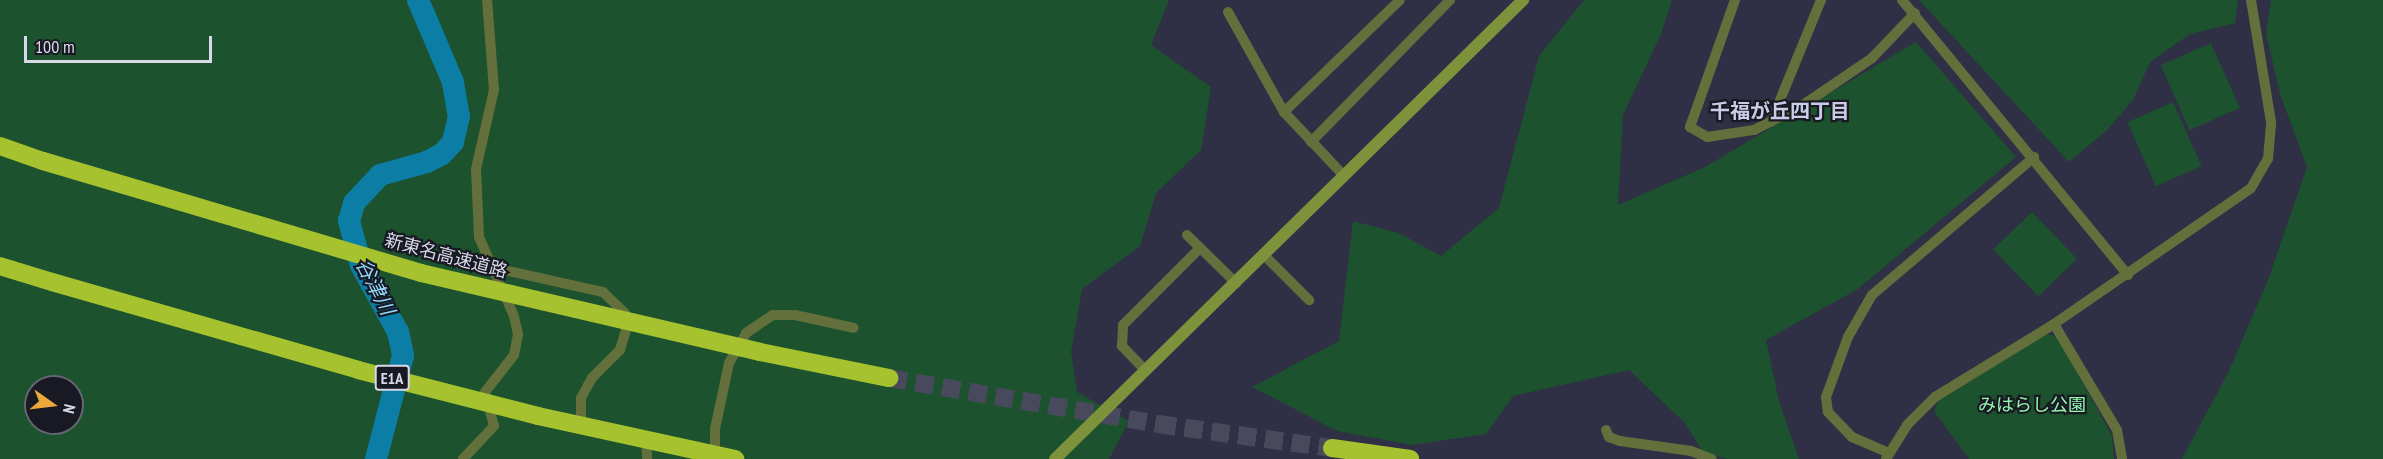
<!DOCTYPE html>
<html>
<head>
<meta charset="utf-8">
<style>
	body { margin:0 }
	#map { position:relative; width:2383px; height:459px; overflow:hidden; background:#2f3045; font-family:"PT Sans Narrow","Noto Sans JP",sans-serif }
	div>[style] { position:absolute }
	.green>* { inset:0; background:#1c522d; transform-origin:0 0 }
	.river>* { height:22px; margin:-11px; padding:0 11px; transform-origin:11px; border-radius:11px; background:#0c7ea6 }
	.highway-tunnel>* { height:18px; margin-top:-9px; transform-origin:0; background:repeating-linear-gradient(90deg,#48495d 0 18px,transparent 0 27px) }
	.street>* { height:10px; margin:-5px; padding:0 5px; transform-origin:5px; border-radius:5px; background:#63703c }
	.secondary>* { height:12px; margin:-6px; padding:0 6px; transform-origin:6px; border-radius:6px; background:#7e913b }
	.highway>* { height:18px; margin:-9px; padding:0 9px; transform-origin:9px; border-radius:9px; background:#a6c22f }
	.highway-bridge>* { height:18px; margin:-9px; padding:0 9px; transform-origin:9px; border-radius:9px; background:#a6c22f }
	span { translate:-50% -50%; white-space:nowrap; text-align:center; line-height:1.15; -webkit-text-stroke:4.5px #181923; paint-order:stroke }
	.shield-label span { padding:2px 4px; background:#181923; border:2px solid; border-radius:4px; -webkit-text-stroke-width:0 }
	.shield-label { font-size:16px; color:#d8d9e7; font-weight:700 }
	.street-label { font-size:18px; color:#d8d9e7 }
	.park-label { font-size:18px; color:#94f6ad }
	.neighbourhood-label { font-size:20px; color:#c9cce7; font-weight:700 }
	.water-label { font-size:20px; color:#90d4f5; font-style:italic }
	.north { position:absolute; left:24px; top:375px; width:60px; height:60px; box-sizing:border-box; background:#181923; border:2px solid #656671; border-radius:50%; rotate:104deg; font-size:16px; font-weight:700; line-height:24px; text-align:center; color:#d8d9e7 }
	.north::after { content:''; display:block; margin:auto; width:21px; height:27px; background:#eca93a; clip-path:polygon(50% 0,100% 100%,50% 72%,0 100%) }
	.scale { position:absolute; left:24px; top:36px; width:188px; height:27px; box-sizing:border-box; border:3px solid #d8d9e7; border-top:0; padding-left:8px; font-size:18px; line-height:21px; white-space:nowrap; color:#d8d9e7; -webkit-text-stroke:4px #181923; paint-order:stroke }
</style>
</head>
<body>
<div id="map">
	<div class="green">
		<div style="clip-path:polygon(evenodd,0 0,1169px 0,1151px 45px,1211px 87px,1201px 150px,1156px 193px,1140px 246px,1082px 289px,1071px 352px,1077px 392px,1129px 421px,1109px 459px,0 459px,0 0,36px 387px,72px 387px,72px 423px,36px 423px,36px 387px)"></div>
		<div style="clip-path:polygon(1584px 0,1672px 0,1661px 34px,1623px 115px,1618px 205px,1705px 167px,1916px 42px,2016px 157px,1858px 289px,1766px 340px,1779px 401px,1799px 459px,1729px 459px,1704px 454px,1685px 423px,1629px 370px,1513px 396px,1486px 434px,1412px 445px,1337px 431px,1252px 387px,1339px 341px,1353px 221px,1399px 233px,1441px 256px,1499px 208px,1539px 56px)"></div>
		<div style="clip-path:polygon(1919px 0,2238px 0,2235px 23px,2190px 34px,2150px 62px,2133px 100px,2107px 130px,2069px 162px)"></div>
		<div style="clip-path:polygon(2271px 0,2383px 0,2383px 459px,2182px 459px,2229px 371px,2268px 280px,2307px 167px,2280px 94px,2266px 34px)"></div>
		<div style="left:2211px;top:43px;width:71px;height:55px;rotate:66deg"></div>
		<div style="left:2173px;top:102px;width:70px;height:50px;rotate:66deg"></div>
		<div style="left:2032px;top:212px;width:65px;height:54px;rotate:46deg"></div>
		<div style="clip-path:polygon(2046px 334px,2057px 336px,2112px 436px,2114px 459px,1969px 459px,1934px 411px,1939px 399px)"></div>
	</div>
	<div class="river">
		<div style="left:376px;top:459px;width:107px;rotate:-75.4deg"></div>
		<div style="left:403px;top:355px;width:24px;rotate:-102deg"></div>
		<div style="left:398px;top:332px;width:77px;rotate:-118.9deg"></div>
		<div style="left:361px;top:265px;width:46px;rotate:-105.3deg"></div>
		<div style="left:349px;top:221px;width:19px;rotate:-74deg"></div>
		<div style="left:354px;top:203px;width:38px;rotate:-47deg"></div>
		<div style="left:380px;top:175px;width:49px;rotate:-15.5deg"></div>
		<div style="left:427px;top:162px;width:17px;rotate:-28deg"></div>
		<div style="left:442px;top:154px;width:16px;rotate:-47deg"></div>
		<div style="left:453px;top:142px;width:26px;rotate:-77deg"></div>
		<div style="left:459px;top:117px;width:36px;rotate:-100deg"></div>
		<div style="left:453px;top:82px;width:89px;rotate:-113.1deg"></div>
	</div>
	<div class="highway-tunnel">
		<div style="left:889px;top:378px;width:273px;rotate:9.7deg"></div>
		<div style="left:1158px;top:424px;width:176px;rotate:7.9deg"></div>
	</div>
	<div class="street">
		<div style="left:1735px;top:0;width:135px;rotate:109.5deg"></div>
		<div style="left:1690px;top:127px;width:20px;rotate:30deg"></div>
		<div style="left:1707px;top:137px;width:48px;rotate:-8.5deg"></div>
		<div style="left:1754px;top:130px;width:51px;rotate:-26.6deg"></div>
		<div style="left:1800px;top:107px;width:87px;rotate:-34.2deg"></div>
		<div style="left:1872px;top:58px;width:62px;rotate:-46.3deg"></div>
		<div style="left:1902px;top:0;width:356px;rotate:50.6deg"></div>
		<div style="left:1228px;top:12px;width:115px;rotate:60.8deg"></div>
		<div style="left:1284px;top:112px;width:88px;rotate:46.8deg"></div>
		<div style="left:1284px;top:112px;width:161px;rotate:-44deg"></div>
		<div style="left:1771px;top:122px;width:132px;rotate:-67.7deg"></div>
		<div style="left:1311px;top:142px;width:199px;rotate:-45.6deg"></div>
		<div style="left:1187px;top:235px;width:69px;rotate:44.4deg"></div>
		<div style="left:1264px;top:255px;width:64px;rotate:45deg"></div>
		<div style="left:491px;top:267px;width:115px;rotate:12.6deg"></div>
		<div style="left:603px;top:292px;width:30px;rotate:44deg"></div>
		<div style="left:625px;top:313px;width:17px;rotate:87deg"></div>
		<div style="left:626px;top:330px;width:21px;rotate:107deg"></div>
		<div style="left:620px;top:350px;width:40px;rotate:135deg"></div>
		<div style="left:592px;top:378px;width:23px;rotate:119deg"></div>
		<div style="left:581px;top:398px;width:22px;rotate:90deg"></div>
		<div style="left:581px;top:420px;width:11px;rotate:34deg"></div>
		<div style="left:2054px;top:324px;width:123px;rotate:59.3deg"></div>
		<div style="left:2117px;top:430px;width:29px;rotate:80deg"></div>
		<div style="left:1146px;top:371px;width:35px;rotate:-134deg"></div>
		<div style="left:1122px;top:346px;width:21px;rotate:-87deg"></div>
		<div style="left:1123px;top:325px;width:109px;rotate:-45deg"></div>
		<div style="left:1606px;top:430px;width:8px;rotate:67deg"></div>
		<div style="left:1609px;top:437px;width:12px;rotate:20deg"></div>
		<div style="left:1620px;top:441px;width:72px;rotate:8deg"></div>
		<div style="left:1691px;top:451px;width:22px;rotate:21deg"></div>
		<div style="left:646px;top:437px;width:22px;rotate:87deg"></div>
		<div style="left:1889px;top:453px;width:40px;rotate:-156.6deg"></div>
		<div style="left:1852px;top:437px;width:35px;rotate:-134deg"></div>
		<div style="left:1828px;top:412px;width:15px;rotate:-98deg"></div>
		<div style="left:1826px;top:397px;width:64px;rotate:-69.9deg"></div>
		<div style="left:1848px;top:337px;width:48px;rotate:-60.3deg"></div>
		<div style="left:1872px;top:295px;width:213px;rotate:-40.4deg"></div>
		<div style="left:463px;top:459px;width:45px;rotate:-46.8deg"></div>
		<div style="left:494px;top:426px;width:35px;rotate:-105deg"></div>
		<div style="left:485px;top:392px;width:47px;rotate:-51.9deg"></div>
		<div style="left:514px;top:355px;width:21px;rotate:-79deg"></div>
		<div style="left:518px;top:334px;width:18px;rotate:-103deg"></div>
		<div style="left:514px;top:316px;width:86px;rotate:-113.9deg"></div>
		<div style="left:479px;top:237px;width:68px;rotate:-92.5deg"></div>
		<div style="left:476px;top:169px;width:81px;rotate:-77.2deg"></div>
		<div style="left:494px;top:90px;width:90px;rotate:-94.4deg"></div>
		<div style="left:715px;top:459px;width:30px;rotate:-90deg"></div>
		<div style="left:715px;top:429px;width:67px;rotate:-78deg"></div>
		<div style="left:729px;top:363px;width:34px;rotate:-60deg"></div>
		<div style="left:746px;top:333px;width:32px;rotate:-34deg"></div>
		<div style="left:773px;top:315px;width:22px"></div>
		<div style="left:795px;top:315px;width:60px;rotate:12.4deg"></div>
		<div style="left:1886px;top:459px;width:40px;rotate:-58deg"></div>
		<div style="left:1907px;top:425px;width:40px;rotate:-45deg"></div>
		<div style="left:1935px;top:397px;width:140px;rotate:-31.5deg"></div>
		<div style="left:2054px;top:324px;width:239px;rotate:-34.6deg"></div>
		<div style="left:2251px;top:188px;width:34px;rotate:-60deg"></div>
		<div style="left:2268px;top:159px;width:37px;rotate:-85deg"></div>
		<div style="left:2271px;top:122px;width:124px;rotate:-99.3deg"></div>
	</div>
	<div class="secondary">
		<div style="left:1055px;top:459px;width:656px;rotate:-44.44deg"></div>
	</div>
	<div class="highway">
		<div style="left:0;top:146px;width:46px;rotate:19.2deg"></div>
		<div style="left:0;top:266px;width:54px;rotate:17.1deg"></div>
		<div style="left:760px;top:352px;width:132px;rotate:11.4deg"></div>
		<div style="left:1332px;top:448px;width:79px;rotate:8deg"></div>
	</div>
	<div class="highway-bridge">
		<div style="left:43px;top:161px;width:394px;rotate:16.5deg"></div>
		<div style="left:421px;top:273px;width:348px;rotate:13.1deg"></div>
		<div style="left:52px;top:282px;width:318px;rotate:16deg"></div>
		<div style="left:358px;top:370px;width:186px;rotate:14.3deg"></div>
		<div style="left:538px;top:416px;width:202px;rotate:12.3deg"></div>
	</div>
	<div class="shield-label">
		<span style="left:392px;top:378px">E1A</span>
	</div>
	<div class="street-label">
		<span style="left:446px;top:256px;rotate:15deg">新東名高速道路</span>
	</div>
	<div class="park-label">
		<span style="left:2032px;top:405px">みはらし公園</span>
	</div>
	<div class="neighbourhood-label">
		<span style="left:1780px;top:111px">千福が丘四丁目</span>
	</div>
	<div class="water-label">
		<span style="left:375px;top:287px;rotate:63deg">谷津川</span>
	</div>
	<div class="north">N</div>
	<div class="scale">100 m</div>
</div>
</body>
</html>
